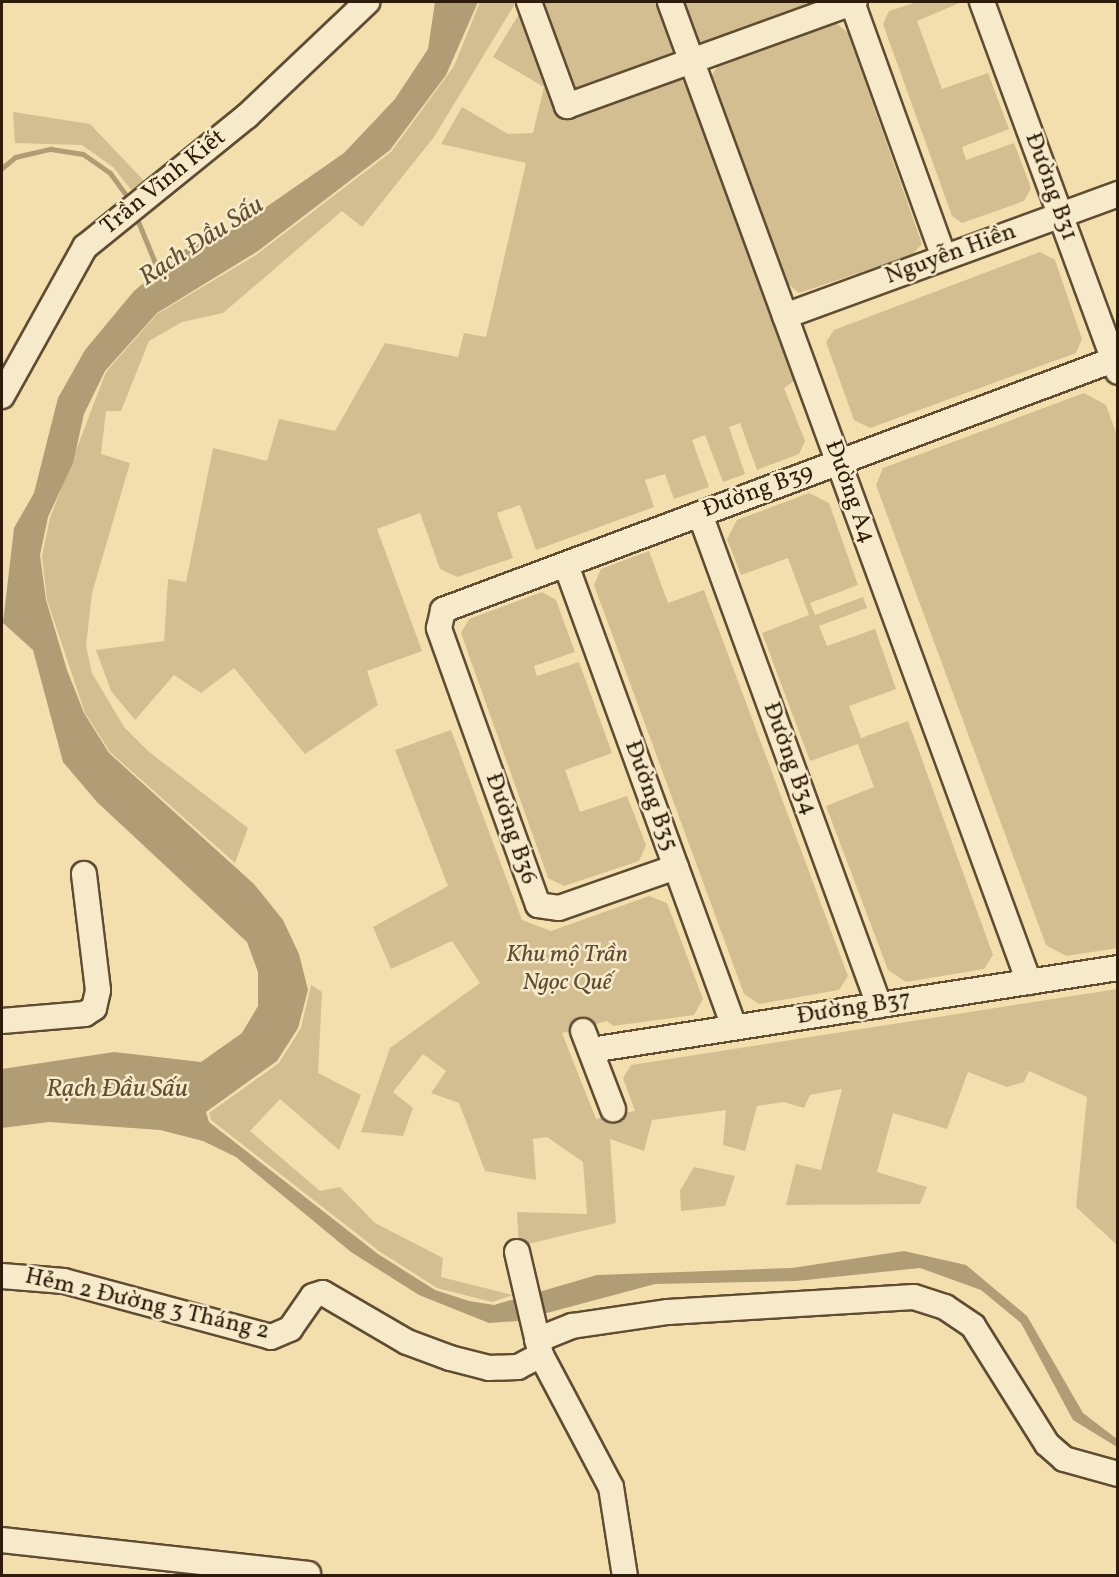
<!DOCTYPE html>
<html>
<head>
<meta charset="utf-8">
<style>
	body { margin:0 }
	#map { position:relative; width:1119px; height:1577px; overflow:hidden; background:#f3dfad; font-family:Vollkorn,serif }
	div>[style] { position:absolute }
	.green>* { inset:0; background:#d2be91 }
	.water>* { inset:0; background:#b09c75 }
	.stream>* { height:5px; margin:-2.5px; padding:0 2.5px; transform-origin:2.5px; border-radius:2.5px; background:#b09c75 }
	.roads { filter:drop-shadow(2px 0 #5f4c32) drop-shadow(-2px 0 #5f4c32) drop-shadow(0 2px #5f4c32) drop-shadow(0 -2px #5f4c32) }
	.minor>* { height:24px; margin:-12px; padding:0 12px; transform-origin:12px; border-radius:12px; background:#f7eaca }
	span { translate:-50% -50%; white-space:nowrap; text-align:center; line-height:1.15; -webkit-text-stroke:5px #f7eaca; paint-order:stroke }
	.street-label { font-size:24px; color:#2e1b09 }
	.park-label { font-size:24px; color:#5f4c32; font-style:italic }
	.water-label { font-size:26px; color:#624f34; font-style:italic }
	.frame { position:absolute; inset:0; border:3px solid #2e1b09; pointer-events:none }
</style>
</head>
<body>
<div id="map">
	<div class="green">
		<div style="clip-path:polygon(480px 2px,516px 2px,434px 137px,362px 227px,342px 211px,223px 313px,182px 322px,149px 341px,121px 411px,106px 411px,101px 454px,130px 463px,92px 593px,86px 646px,92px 673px,124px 727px,148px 751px,248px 828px,235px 863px,110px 752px,85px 713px,47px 600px,42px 556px,50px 518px,106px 372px,157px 314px,256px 255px,391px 152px,454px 66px)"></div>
		<div style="clip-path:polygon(538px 2px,664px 2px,681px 55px,572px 97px)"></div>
		<div style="clip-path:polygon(679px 2px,823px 2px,697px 50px)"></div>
		<div style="clip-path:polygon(917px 2px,962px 2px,917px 21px,942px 89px,988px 73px,1009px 129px,962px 147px,966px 160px,1014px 143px,1031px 188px,1024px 201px,962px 223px,952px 216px,883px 24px,889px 11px)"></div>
		<div style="clip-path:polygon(522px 9px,562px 116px,686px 73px,797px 379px,784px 388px,805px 441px,799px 454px,757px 470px,740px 423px,729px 427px,745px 474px,723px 482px,705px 435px,692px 440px,709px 487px,674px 499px,665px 474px,645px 480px,654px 507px,536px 550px,520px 505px,497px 513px,513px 558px,457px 577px,440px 569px,420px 513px,377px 529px,422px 651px,367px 671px,378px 705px,305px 754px,234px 668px,201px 693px,174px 675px,135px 720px,111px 691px,96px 650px,164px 641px,168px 579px,186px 582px,213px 448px,267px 461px,279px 419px,335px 431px,385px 343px,458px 357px,464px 333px,486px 337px,526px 163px,441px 144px,462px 107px,508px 134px,533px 133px,544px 87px,493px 57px)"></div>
		<div style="clip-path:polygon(836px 23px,848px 33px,922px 244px,912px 255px,799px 293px,787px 283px,712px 75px,721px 61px)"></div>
		<div style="clip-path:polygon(13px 112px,90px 124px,150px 187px,136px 196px,113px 167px,82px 145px,15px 143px)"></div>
		<div style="clip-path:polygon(1040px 252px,1055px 260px,1082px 339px,1076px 353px,870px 428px,854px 420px,826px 342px,834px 330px)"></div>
		<div style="clip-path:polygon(1084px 393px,1106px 405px,1117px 435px,1118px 948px,1066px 956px,1046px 945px,876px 485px,883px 468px)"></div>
		<div style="clip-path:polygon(809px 493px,829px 503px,858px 585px,810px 603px,815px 615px,863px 597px,867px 608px,819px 626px,827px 646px,875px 629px,896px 689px,849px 706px,861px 738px,908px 721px,993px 955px,984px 969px,906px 982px,888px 970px,826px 806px,874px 787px,858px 744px,810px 761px,762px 633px,809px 615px,788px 558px,741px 575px,727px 539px,737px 520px)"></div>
		<div style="clip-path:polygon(649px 551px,668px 603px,704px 590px,848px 976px,839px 990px,759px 1004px,744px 994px,594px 585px,601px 569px)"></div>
		<div style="clip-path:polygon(542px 592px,556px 600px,575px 652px,534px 666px,537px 676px,579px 662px,612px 753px,565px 770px,580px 812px,627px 796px,646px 845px,639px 861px,564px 886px,548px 878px,461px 633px,469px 619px)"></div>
		<div style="clip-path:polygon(451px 730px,522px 920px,551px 931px,649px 896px,667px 903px,703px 999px,694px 1015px,613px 1026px,607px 1021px,562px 1033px,596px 1119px,635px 1111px,623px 1078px,631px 1065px,1117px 989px,1117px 1245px,1076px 1207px,1087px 1097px,1029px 1071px,1024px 1082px,1007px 1087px,968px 1072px,947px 1129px,893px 1113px,877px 1172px,927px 1187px,920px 1204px,786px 1205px,796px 1164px,821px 1170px,842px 1089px,810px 1095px,804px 1108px,784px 1102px,757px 1106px,745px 1151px,723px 1145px,726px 1110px,652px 1120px,644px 1151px,610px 1139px,616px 1223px,519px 1246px,517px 1212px,587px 1214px,583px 1162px,547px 1137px,533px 1139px,536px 1180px,485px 1171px,459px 1103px,431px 1093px,446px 1071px,423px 1054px,393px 1092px,413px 1108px,403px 1136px,361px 1132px,390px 1048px,480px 983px,452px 941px,391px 969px,373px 927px,448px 886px,395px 750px)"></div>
		<div style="clip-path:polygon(311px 985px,322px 992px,318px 1073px,361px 1095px,339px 1150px,280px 1099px,250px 1131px,320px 1191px,340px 1187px,375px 1223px,443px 1258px,441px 1277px,513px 1295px,492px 1302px,437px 1288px,379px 1251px,211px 1120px,209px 1113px,279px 1063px,301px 1028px)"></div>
		<div style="clip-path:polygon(694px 1167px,735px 1176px,725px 1206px,681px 1211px,680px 1191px)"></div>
	</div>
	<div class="water">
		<div style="clip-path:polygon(435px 2px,478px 2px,446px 75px,390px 150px,258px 251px,157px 313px,105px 371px,84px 414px,73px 463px,48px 517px,40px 555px,46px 600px,67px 670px,84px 713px,109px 753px,254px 884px,283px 920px,299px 954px,308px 990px,298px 1028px,277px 1061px,206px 1112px,209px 1122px,378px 1254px,435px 1290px,469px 1301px,494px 1305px,597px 1275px,792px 1268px,904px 1251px,966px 1265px,1027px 1316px,1083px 1413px,1117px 1439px,1117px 1447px,1073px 1420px,1021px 1323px,981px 1290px,920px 1268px,796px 1281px,655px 1284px,517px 1321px,489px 1323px,419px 1295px,351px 1252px,236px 1157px,203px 1141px,160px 1130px,49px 1122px,2px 1128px,2px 1069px,114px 1052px,201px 1062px,242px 1033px,258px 1006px,258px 972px,247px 942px,97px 802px,63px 762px,33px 650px,3px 623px,14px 528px,34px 493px,58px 398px,85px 350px,134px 291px,181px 251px,236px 228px,344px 153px,395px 99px,428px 49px)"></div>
	</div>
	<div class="stream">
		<div style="left:2px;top:168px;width:17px;rotate:-40deg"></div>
		<div style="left:15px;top:157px;width:37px;rotate:-13deg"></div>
		<div style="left:51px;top:149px;width:32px;rotate:9deg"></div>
		<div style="left:83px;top:154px;width:33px;rotate:35deg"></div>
		<div style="left:110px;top:173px;width:36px;rotate:54deg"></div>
		<div style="left:135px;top:214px;width:66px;rotate:67.7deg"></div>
	</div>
	<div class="roads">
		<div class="minor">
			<div style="left:529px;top:2px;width:111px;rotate:69.9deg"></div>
			<div style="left:567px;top:106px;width:306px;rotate:-19.9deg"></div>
			<div style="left:670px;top:2px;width:1044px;rotate:69.88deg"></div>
			<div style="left:852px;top:2px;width:271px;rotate:70.2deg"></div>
			<div style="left:982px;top:2px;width:394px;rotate:69.8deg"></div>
			<div style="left:785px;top:316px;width:355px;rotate:-20.1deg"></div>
			<div style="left:2px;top:396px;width:171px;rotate:-60.9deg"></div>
			<div style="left:85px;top:247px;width:208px;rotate:-39deg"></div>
			<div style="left:247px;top:116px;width:166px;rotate:-43.5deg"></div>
			<div style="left:700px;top:514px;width:523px;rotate:69.97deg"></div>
			<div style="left:566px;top:565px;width:492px;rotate:70deg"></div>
			<div style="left:676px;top:867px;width:124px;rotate:160.7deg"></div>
			<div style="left:559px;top:908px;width:21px;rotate:-172deg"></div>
			<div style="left:538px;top:905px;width:294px;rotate:-109.7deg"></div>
			<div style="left:439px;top:628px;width:18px;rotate:-77deg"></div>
			<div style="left:443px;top:610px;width:715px;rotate:-20.46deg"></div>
			<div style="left:2px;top:1021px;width:83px;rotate:-4.8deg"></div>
			<div style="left:85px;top:1014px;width:11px;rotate:-34deg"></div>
			<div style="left:94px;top:1008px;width:18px;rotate:-77deg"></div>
			<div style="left:98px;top:990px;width:117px;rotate:-96.9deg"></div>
			<div style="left:583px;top:1031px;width:84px;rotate:69deg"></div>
			<div style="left:591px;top:1050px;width:533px;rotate:-8.84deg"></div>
			<div style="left:517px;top:1252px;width:106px;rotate:76.9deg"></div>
			<div style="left:541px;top:1355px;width:149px;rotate:62.1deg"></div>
			<div style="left:611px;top:1487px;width:90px;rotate:81.1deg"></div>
			<div style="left:2px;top:1276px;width:62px;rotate:4.6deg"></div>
			<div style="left:64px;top:1281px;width:214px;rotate:15.1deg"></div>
			<div style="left:271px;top:1337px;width:21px;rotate:-23deg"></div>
			<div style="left:290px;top:1329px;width:40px;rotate:-55.1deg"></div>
			<div style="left:313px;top:1296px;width:10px;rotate:-17deg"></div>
			<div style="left:323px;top:1293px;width:97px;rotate:30.3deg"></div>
			<div style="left:407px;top:1342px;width:46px;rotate:20.4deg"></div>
			<div style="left:450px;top:1358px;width:40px;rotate:14.4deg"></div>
			<div style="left:489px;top:1368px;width:29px;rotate:-2deg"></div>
			<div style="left:518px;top:1367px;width:26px;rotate:-28deg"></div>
			<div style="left:537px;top:1340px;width:38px;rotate:-22deg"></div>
			<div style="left:572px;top:1326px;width:97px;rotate:-8.3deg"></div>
			<div style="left:668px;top:1312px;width:246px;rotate:-3.5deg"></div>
			<div style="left:914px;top:1297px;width:33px;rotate:18deg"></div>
			<div style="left:945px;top:1307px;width:34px;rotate:34deg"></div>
			<div style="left:973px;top:1326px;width:139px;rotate:57.9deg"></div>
			<div style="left:1047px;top:1444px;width:23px;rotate:41deg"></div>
			<div style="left:1064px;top:1459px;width:56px;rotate:15.5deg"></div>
			<div style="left:2px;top:1540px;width:308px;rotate:6.3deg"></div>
		</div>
	</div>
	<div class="street-label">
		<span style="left:164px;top:183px;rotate:-39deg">Trần Vĩnh Kiết</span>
		<span style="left:1050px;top:187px;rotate:70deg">Đường B31</span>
		<span style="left:951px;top:255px;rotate:-20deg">Nguyễn Hiền</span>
		<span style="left:758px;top:492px;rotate:-20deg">Đường B39</span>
		<span style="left:849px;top:492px;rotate:70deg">Đường A4</span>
		<span style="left:789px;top:759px;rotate:70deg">Đường B34</span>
		<span style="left:650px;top:796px;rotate:70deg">Đường B35</span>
		<span style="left:510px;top:829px;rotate:71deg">Đường B36</span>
		<span style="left:854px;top:1009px;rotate:-9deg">Đường B37</span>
		<span style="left:147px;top:1305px;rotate:13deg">Hẻm 2 Đường 3 Tháng 2</span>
	</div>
	<div class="park-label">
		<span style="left:567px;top:970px">Khu mộ Trần<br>Ngọc Quế</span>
	</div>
	<div class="water-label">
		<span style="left:202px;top:242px;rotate:-33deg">Rạch Đầu Sấu</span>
		<span style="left:117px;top:1090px">Rạch Đầu Sấu</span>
	</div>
	<div class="frame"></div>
</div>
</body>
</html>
